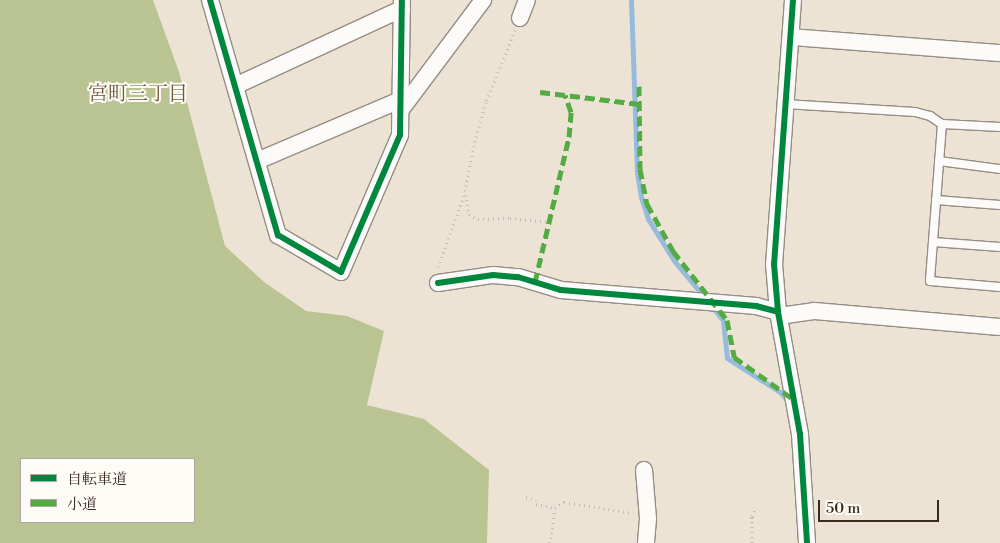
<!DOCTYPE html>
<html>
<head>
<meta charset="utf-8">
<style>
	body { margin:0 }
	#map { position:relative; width:1000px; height:543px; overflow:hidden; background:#ece3d5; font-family:"Libre Bodoni","Noto Serif JP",serif }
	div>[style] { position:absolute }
	.forest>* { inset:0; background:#b9c492 }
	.stream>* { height:5px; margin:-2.5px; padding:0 2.5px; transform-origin:2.5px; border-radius:2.5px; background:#97bbdd }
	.path>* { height:3px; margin-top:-1.5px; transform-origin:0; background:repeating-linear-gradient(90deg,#c0bcb8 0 1px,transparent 0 5px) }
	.roads { filter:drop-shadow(1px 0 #958d84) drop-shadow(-1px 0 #958d84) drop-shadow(0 1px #958d84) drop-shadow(0 -1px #958d84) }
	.lane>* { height:8px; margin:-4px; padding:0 4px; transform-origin:4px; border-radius:4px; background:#fcfbf9 }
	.street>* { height:16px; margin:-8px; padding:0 8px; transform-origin:8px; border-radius:8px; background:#fcfbf9 }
	.quiet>* { height:5px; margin-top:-2.5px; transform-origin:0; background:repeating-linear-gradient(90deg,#55ab43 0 10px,transparent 0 15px) }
	.cycleway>* { height:6px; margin:-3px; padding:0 3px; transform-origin:3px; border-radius:3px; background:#00873e }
	span { translate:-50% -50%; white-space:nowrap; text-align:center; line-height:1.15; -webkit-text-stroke:4px #fdfcf7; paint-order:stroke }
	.neighbourhood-label { font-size:20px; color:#70563d }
	.legend { position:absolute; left:20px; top:458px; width:175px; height:65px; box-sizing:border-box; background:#fdfcf7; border:1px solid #afa8a0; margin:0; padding:6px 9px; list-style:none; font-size:15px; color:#3b2a1e }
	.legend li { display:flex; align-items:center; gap:10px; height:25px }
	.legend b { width:25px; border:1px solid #afa8a0 }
	.scale { position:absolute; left:818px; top:500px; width:121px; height:22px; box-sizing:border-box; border:2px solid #3b2a1e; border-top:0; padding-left:6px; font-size:15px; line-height:18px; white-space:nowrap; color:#3b2a1e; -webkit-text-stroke:4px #fdfcf7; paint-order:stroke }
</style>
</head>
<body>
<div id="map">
	<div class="forest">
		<div style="clip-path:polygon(evenodd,0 0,153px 0,179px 72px,225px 246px,264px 282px,306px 311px,347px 316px,384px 331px,367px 405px,424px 419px,489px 470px,487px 543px,0 543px,0 0,194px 459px,194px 522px,21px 522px,21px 459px,194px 459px)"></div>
	</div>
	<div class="stream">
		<div style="left:631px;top:0;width:172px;rotate:88deg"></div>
		<div style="left:637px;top:172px;width:25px;rotate:81deg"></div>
		<div style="left:641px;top:197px;width:23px;rotate:72deg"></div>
		<div style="left:648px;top:219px;width:51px;rotate:57.9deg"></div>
		<div style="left:675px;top:262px;width:40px;rotate:50deg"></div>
		<div style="left:714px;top:309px;width:14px;rotate:51deg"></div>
		<div style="left:723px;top:320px;width:38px;rotate:84deg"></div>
		<div style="left:727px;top:358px;width:63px;rotate:32.7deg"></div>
		<div style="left:780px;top:392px;width:12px;rotate:48deg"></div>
	</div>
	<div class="path">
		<div style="left:515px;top:30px;width:78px;rotate:111.9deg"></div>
		<div style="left:486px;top:102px;width:35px;rotate:106deg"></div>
		<div style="left:476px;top:136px;width:55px;rotate:101.5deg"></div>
		<div style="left:465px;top:190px;width:24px;rotate:81deg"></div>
		<div style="left:469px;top:214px;width:10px;rotate:29deg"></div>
		<div style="left:478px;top:219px;width:32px;rotate:-2deg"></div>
		<div style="left:510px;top:218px;width:40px;rotate:5.7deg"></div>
		<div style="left:438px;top:267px;width:79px;rotate:-70deg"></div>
		<div style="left:526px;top:497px;width:10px;rotate:17deg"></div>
		<div style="left:536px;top:500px;width:4px;rotate:90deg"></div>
		<div style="left:536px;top:504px;width:19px;rotate:12deg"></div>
		<div style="left:550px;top:543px;width:35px;rotate:-82deg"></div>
		<div style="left:555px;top:508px;width:11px;rotate:-34deg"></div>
		<div style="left:564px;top:502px;width:70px;rotate:9.1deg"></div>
		<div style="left:752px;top:543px;width:27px;rotate:-90deg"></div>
		<div style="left:752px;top:516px;width:8px;rotate:-67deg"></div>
	</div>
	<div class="roads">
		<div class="lane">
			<div style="left:785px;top:104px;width:130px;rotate:3.5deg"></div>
			<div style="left:915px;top:112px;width:16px;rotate:15deg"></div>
			<div style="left:930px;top:116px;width:14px;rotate:34deg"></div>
			<div style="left:1000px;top:127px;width:58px;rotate:-177deg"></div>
			<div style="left:942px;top:124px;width:157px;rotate:94.4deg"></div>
			<div style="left:930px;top:281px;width:70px;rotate:4.9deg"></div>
			<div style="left:939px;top:161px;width:62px;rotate:7.5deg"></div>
			<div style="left:936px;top:200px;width:64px;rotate:4.5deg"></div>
			<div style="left:933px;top:242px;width:67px;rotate:4.3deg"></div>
		</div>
		<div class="street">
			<div style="left:210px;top:0;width:245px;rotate:73.9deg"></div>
			<div style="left:278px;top:235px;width:73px;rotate:30.4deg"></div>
			<div style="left:341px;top:272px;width:149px;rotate:-66.7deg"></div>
			<div style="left:400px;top:135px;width:135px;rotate:-89.2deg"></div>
			<div style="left:793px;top:0;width:265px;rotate:94.1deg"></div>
			<div style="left:774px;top:264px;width:48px;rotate:85.2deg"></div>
			<div style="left:778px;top:312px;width:124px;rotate:79.8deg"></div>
			<div style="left:800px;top:434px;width:109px;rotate:86.3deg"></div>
			<div style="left:520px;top:18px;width:19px;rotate:-69deg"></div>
			<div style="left:791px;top:37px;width:210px;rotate:4.4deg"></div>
			<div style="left:235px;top:86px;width:184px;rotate:-24.8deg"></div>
			<div style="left:400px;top:111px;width:139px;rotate:-53.2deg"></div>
			<div style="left:257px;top:161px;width:155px;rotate:-23.1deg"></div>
			<div style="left:438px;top:283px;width:56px;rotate:-8.3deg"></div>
			<div style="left:493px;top:275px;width:25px;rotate:5deg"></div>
			<div style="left:518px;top:277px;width:45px;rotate:16.8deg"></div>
			<div style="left:561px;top:290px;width:196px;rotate:4.7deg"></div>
			<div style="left:756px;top:306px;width:23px;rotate:15deg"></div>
			<div style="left:779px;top:316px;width:35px;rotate:-8deg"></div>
			<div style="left:814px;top:311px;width:187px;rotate:4.9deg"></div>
			<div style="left:644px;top:470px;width:49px;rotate:85.3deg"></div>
			<div style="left:648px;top:519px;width:24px;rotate:95deg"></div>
		</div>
	</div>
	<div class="quiet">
		<div style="left:639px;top:86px;width:83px;rotate:89.3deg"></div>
		<div style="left:640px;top:169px;width:36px;rotate:79deg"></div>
		<div style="left:647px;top:204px;width:54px;rotate:61deg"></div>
		<div style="left:673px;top:251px;width:88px;rotate:52deg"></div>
		<div style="left:727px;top:320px;width:38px;rotate:79deg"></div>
		<div style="left:734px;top:357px;width:72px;rotate:35.4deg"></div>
		<div style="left:540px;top:92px;width:100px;rotate:6.9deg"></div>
		<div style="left:535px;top:282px;width:149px;rotate:-76.8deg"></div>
		<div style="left:569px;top:137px;width:25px;rotate:-85deg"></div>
		<div style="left:571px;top:112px;width:18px;rotate:-109deg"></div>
	</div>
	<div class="cycleway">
		<div style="left:210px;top:0;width:245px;rotate:73.9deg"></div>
		<div style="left:278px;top:235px;width:73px;rotate:30.4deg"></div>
		<div style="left:341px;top:272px;width:149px;rotate:-66.7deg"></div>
		<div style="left:400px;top:135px;width:135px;rotate:-89.2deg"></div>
		<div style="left:793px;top:0;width:265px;rotate:94.1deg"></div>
		<div style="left:774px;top:264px;width:48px;rotate:85.2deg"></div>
		<div style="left:778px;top:312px;width:124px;rotate:79.8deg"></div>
		<div style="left:800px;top:434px;width:109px;rotate:86.3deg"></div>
		<div style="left:438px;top:283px;width:56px;rotate:-8.3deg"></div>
		<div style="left:493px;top:275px;width:25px;rotate:5deg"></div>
		<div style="left:518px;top:277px;width:45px;rotate:16.8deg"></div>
		<div style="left:561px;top:290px;width:196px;rotate:4.7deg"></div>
		<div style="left:756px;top:306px;width:23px;rotate:15deg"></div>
	</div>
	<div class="neighbourhood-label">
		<span style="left:138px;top:94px">宮町三丁目</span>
	</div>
	<ul class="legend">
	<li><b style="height:6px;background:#00873e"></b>自転車道</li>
	<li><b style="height:6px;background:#55ab43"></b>小道</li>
	</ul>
	<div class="scale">50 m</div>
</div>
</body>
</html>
